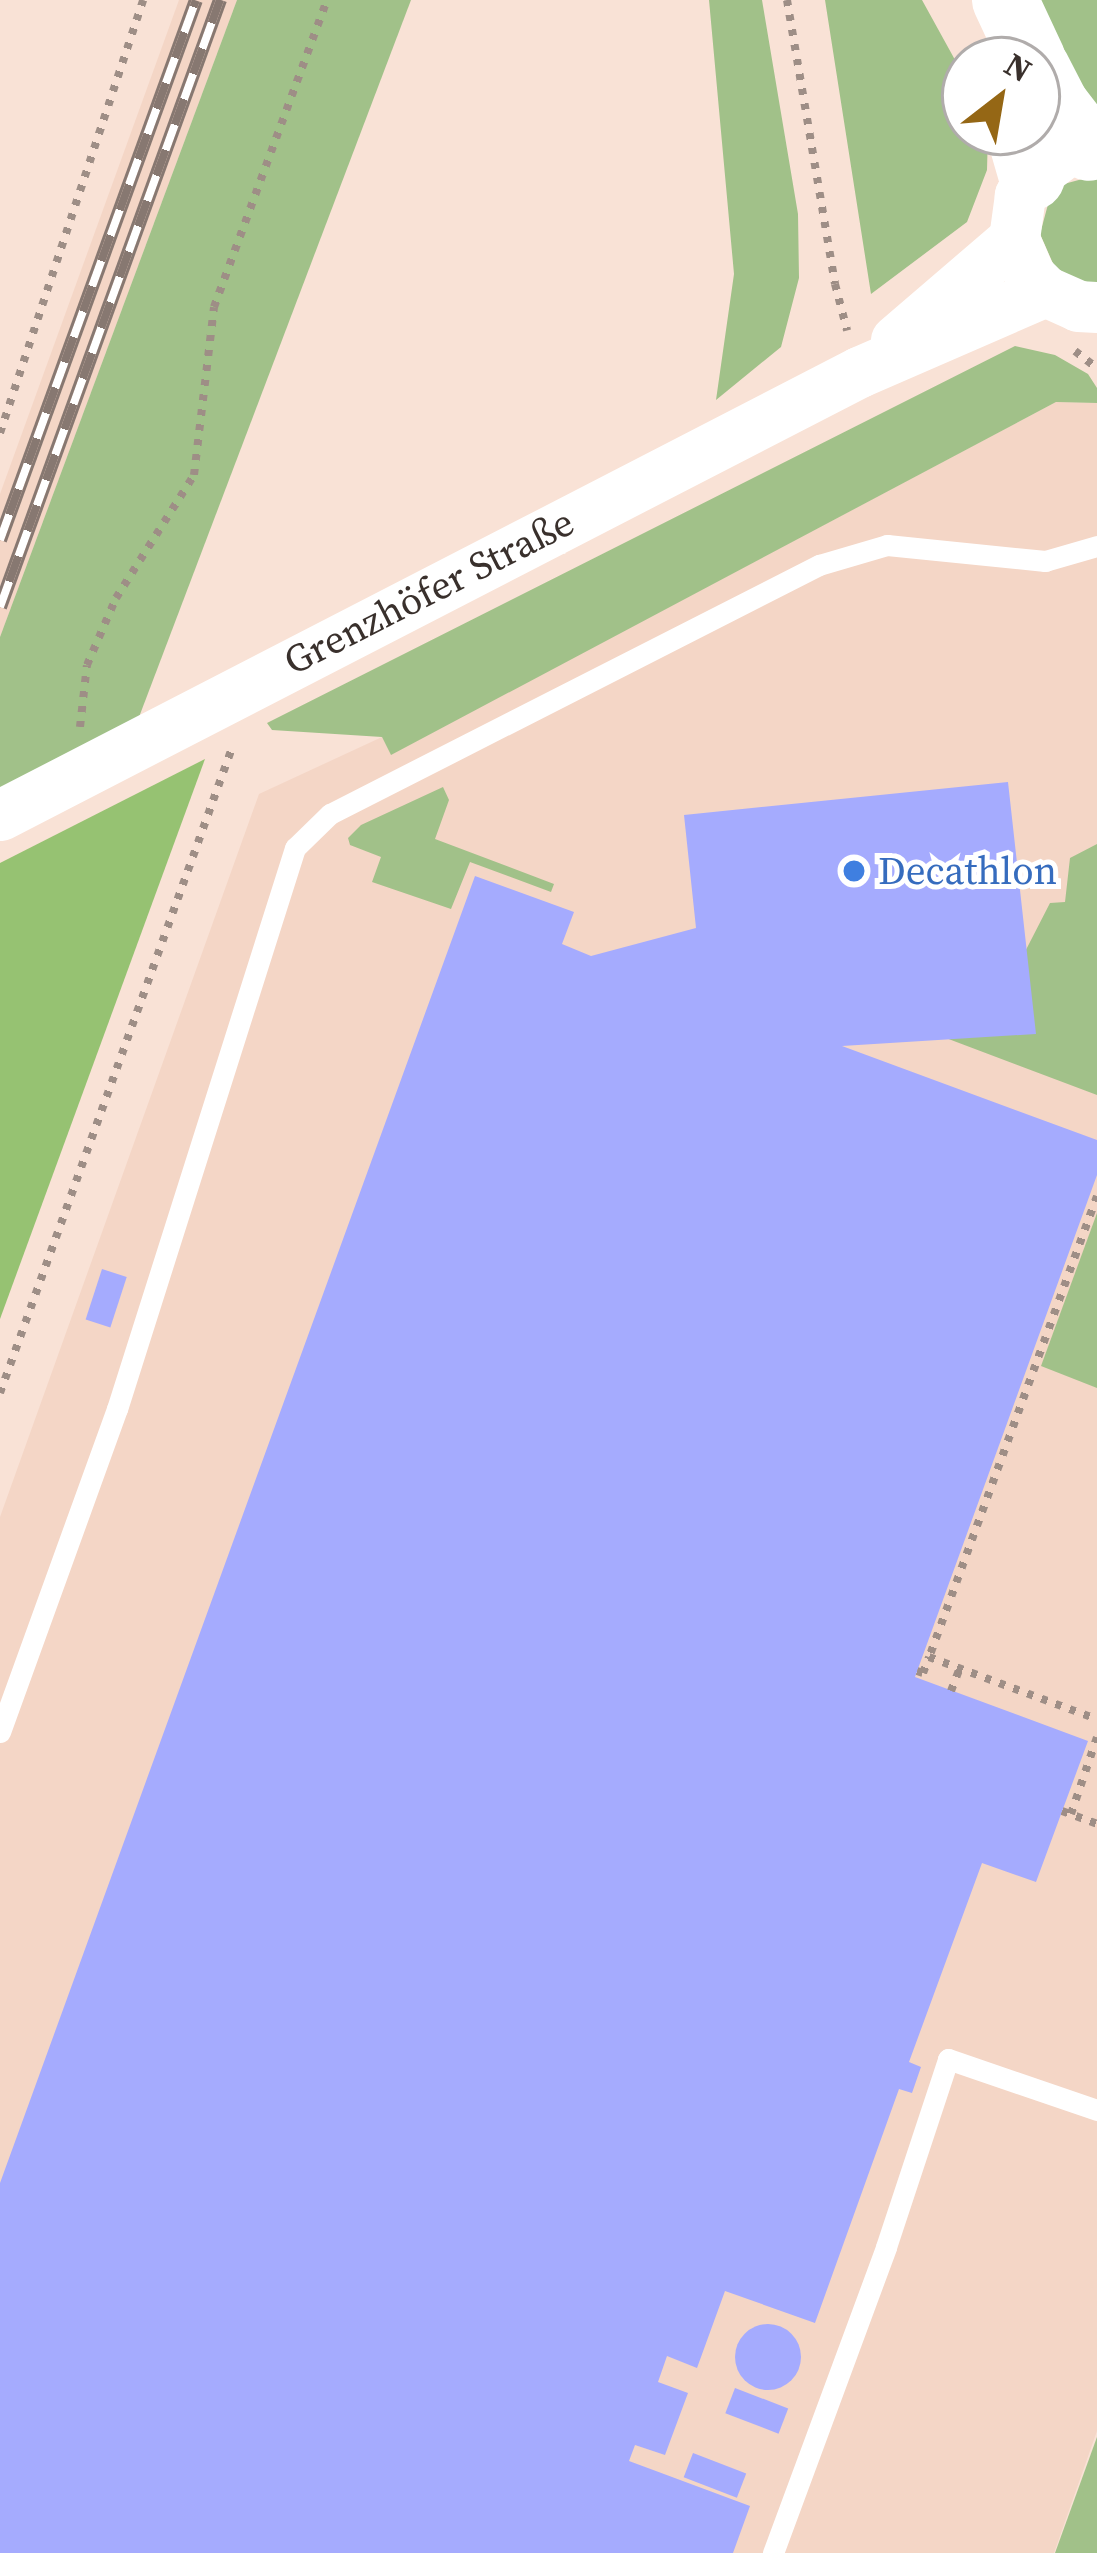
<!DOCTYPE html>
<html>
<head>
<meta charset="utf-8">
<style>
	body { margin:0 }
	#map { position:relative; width:1097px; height:2553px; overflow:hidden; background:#f9e2d6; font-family:"Source Serif 4",serif }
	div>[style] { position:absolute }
	.built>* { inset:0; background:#f4d6c6 }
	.green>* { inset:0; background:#a1c189 }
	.forest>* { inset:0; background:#96c272 }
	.building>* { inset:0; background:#a5abfe; transform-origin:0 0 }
	.round { border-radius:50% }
	.path>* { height:8px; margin-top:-4px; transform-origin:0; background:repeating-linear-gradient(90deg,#9e8e86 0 6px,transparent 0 15px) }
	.service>* { height:21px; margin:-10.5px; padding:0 10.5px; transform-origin:10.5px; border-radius:10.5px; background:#fff }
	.tertiary>* { height:51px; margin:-25.5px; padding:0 25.5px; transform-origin:25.5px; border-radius:25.5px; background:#fff }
	.trunk>* { height:66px; margin:-33px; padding:0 33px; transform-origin:33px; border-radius:33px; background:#fff }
	.rail>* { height:14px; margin-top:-7px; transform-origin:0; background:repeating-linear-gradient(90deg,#fff 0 27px,#877871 0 54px); box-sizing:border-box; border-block:3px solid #877871 }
	.dots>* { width:33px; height:33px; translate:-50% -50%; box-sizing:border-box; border:6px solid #fff; border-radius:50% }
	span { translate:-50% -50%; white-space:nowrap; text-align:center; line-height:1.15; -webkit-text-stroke:10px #fff; paint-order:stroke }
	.street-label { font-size:39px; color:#39302c }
	.shop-label { font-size:39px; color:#366cbe }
	.left { translate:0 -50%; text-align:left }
	.north { position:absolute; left:941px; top:36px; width:120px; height:120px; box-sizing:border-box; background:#fff; border:3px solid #b0acab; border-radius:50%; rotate:31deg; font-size:33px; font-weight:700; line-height:48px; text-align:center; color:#39302c }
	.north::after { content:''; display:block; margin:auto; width:42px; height:54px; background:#956715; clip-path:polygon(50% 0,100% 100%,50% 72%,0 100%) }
</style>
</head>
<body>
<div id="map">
	<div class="built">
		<div style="clip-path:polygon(179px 0,237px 0,0 637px,0 494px)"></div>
		<div style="clip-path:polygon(1056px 402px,1097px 403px,1097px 2431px,1054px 2553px,0 2553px,0 1517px,259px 794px,382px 737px,391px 754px)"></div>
	</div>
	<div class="green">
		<div style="clip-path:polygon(237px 0,411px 0,136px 725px,0 797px,0 637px)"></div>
		<div style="clip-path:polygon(709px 0,762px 0,798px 214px,799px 278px,781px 347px,716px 400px,734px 274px)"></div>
		<div style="clip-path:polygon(825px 0,922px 0,965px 78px,965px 132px,988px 132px,987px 170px,967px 222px,871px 294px)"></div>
		<div style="clip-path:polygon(1029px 0,1097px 0,1097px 117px)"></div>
		<div style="clip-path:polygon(1097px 175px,1097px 284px,1086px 284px,1055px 268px,1040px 234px,1050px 197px,1064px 184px)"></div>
		<div style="clip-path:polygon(1015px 346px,1055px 355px,1088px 374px,1097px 388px,1097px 403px,1056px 402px,391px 755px,382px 737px,272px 730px,267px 723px)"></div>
		<div style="clip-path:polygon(443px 787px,449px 800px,435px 839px,554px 884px,551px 892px,470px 862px,451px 909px,372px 882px,381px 857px,350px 845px,348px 838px,361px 825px)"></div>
		<div style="clip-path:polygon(1097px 844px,1097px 1095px,930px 1032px,1010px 981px,1050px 903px,1065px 902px,1070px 858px)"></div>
		<div style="clip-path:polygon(1097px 1213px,1097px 1388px,1041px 1366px)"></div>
		<div style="clip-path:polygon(1097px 2437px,1097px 2553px,1055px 2553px)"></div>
	</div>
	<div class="forest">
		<div style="clip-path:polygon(205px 759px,0 1319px,0 863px)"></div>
	</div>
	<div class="building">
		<div style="clip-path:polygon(1008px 782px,1036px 1034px,842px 1046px,1097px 1140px,1097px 1175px,915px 1677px,1088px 1741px,1036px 1882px,982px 1863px,909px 2062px,921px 2067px,912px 2093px,899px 2089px,815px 2323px,725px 2291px,697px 2368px,667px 2356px,658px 2382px,688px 2393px,665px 2455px,635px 2445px,629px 2461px,750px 2506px,733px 2553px,0 2553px,0 2183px,475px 876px,574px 912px,562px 944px,591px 956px,696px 928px,684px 815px)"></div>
		<div style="left:102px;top:1269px;width:26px;height:53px;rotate:18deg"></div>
		<div class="round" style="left:735px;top:2324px;width:66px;height:66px"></div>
		<div style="left:735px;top:2388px;width:57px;height:27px;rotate:21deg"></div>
		<div style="left:693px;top:2453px;width:57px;height:26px;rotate:21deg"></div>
	</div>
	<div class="path">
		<div style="left:787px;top:0;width:288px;rotate:80.4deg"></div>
		<div style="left:835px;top:284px;width:48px;rotate:75.4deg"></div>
		<div style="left:1075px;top:351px;width:28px;rotate:38deg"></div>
		<div style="left:0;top:433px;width:456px;rotate:-71.7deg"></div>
		<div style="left:80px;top:727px;width:62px;rotate:-83.6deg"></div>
		<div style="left:87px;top:665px;width:73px;rotate:-66.6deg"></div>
		<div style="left:116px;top:598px;width:146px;rotate:-57.6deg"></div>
		<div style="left:194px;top:475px;width:169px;rotate:-83.2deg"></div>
		<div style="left:214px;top:307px;width:327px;rotate:-69.8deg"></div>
		<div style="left:1097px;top:1196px;width:491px;rotate:110deg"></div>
		<div style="left:929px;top:1657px;width:179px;rotate:20.3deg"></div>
		<div style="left:0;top:1393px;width:689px;rotate:-70.22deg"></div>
		<div style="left:917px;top:1671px;width:6px;rotate:18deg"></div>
		<div style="left:923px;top:1673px;width:17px;rotate:-69deg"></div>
		<div style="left:951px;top:1691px;width:25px;rotate:-69deg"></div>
		<div style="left:1062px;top:1811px;width:37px;rotate:20deg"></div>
		<div style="left:1071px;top:1814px;width:81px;rotate:-71.3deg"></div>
	</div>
	<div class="service">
		<div style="left:0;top:1732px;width:344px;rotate:-70.1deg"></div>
		<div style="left:117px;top:1409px;width:589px;rotate:-72.4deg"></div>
		<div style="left:295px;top:848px;width:49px;rotate:-44.2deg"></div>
		<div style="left:330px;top:814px;width:549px;rotate:-26.99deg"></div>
		<div style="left:819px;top:565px;width:71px;rotate:-16.4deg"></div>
		<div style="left:887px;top:545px;width:159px;rotate:5.8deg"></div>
		<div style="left:1045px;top:561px;width:54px;rotate:-16.1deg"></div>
		<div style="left:773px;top:2553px;width:326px;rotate:-69.7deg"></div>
		<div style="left:886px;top:2247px;width:198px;rotate:-71.7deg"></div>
		<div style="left:948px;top:2059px;width:157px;rotate:18.9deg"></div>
	</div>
	<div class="tertiary">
		<div style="left:1061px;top:155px;width:36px;rotate:143deg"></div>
		<div style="left:1032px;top:177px;width:22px;rotate:124deg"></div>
		<div style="left:1020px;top:195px;width:44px;rotate:97.8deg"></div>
		<div style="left:1014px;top:239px;width:40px;rotate:66.6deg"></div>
		<div style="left:1030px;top:276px;width:21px;rotate:45deg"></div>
		<div style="left:1045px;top:291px;width:36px;rotate:24deg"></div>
		<div style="left:1078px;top:306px;width:19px;rotate:3deg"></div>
		<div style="left:896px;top:340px;width:155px;rotate:-40.6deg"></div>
		<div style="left:0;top:815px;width:967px;rotate:-27.28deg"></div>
		<div style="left:859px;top:372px;width:203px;rotate:-23.5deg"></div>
	</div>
	<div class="trunk">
		<div style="left:1005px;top:0;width:66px;rotate:65deg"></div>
		<div style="left:1037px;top:68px;width:42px;rotate:62.8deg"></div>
		<div style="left:1056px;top:105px;width:54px;rotate:52.5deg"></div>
		<div style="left:1019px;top:132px;width:47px;rotate:73.9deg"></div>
	</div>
	<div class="rail">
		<div style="left:0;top:540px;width:574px;rotate:-70.05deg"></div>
		<div style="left:0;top:607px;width:646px;rotate:-70.08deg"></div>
	</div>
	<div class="dots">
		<div style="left:854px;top:871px;background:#3f7fe0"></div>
	</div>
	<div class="street-label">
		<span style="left:429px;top:592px;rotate:-27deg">Grenzhöfer Straße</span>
	</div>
	<div class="shop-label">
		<span class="left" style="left:878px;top:871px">Decathlon</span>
	</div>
	<div class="north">N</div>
</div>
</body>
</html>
